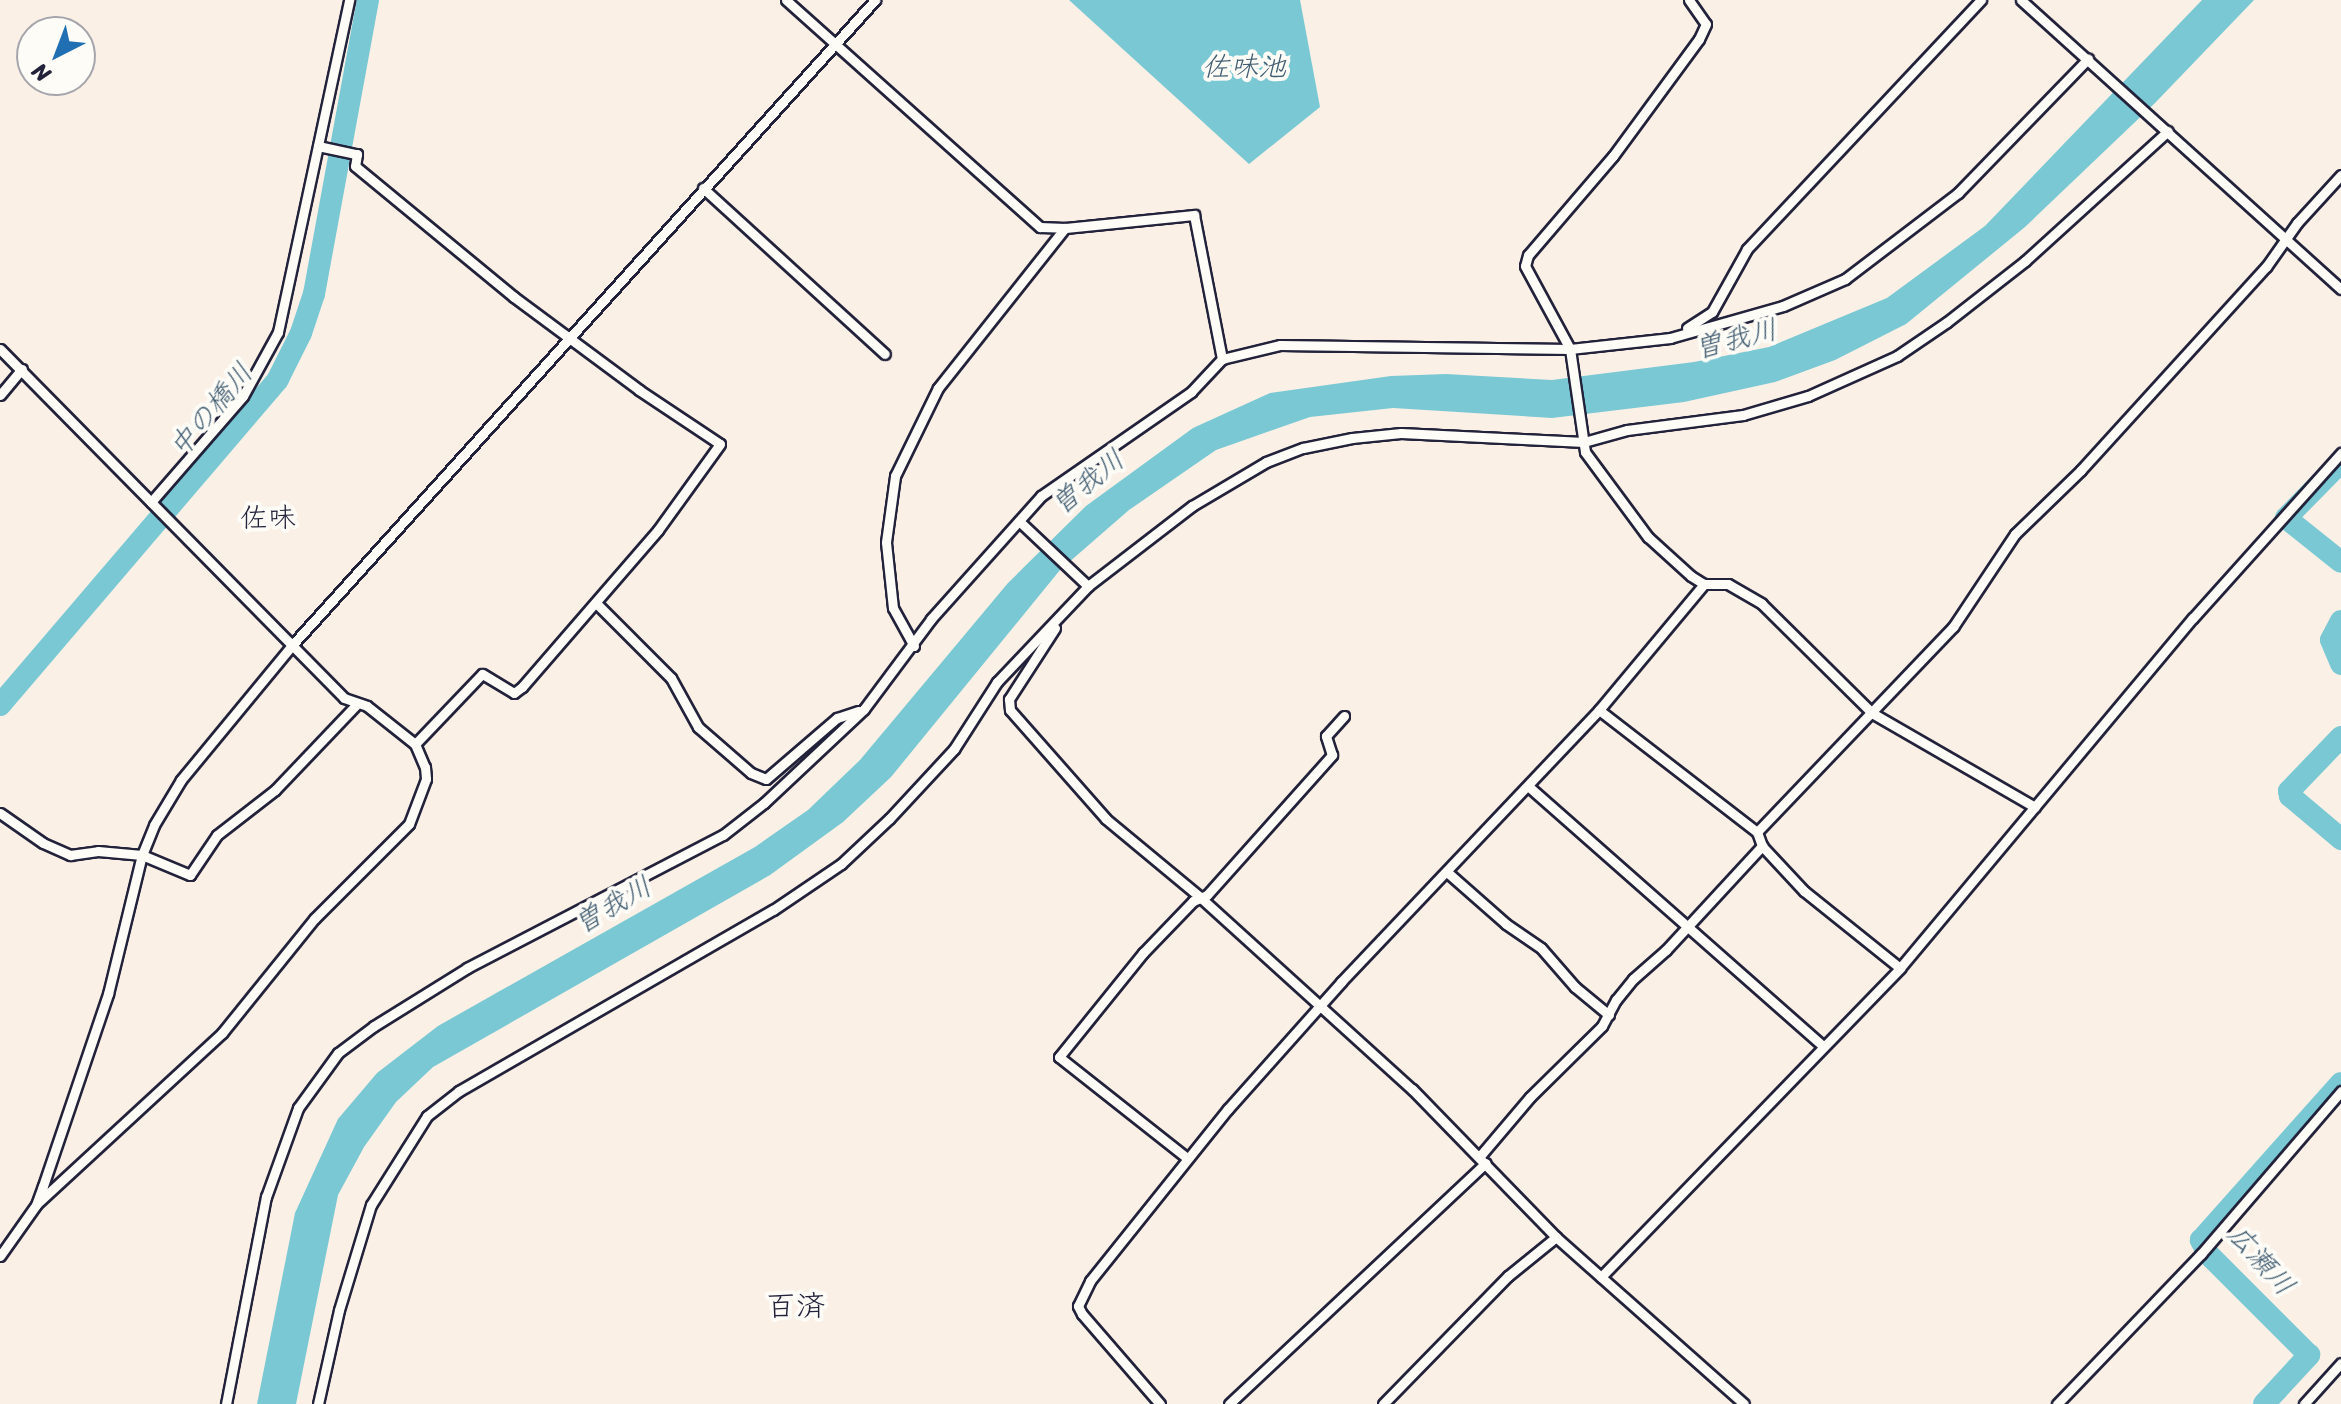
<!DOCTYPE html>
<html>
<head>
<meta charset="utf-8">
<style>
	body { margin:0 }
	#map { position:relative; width:2341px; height:1404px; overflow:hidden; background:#faf0e6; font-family:Sriracha,"Klee One",sans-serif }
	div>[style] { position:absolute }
	.water>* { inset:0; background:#79c8d4 }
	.river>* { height:22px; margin:-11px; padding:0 11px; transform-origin:11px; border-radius:11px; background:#79c8d4 }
	.roads { filter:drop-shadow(2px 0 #22223b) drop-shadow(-2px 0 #22223b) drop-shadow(0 2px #22223b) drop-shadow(0 -2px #22223b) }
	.minor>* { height:9px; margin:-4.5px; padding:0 4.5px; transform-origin:4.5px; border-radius:4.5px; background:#fdfcf7 }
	span { translate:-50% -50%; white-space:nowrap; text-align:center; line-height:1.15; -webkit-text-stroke:8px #fdfcf7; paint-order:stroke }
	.water-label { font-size:28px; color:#405c71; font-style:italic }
	.neighbourhood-label { font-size:28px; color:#22223b }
	.quarter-label { font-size:30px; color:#22223b }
	.north { position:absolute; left:16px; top:16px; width:80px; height:80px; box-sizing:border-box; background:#fdfcf7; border:2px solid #a5a5ac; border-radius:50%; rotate:222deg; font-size:22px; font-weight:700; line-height:32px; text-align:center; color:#22223b }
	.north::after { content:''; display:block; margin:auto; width:28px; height:36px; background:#1f6fb2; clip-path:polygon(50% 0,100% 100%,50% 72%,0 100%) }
</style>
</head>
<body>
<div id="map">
	<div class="water">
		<div style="clip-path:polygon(1069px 0,1300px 0,1320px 107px,1249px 164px)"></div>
		<div style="clip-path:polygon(2202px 0,2254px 0,2155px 103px,2025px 227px,1906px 324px,1835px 360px,1775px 382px,1684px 402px,1552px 418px,1393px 408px,1310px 417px,1216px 450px,1129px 510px,1060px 570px,891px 777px,843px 822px,770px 875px,433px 1067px,396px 1102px,364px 1147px,338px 1195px,296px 1404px,257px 1404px,295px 1213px,338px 1119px,377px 1073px,438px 1026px,755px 847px,808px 810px,860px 760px,1008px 583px,1086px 506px,1193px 428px,1270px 393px,1391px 376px,1446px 374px,1552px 380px,1694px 362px,1769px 347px,1887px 298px,1985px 226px)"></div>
	</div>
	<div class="river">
		<div style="left:2341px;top:462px;width:78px;rotate:134.5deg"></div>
		<div style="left:2286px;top:518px;width:70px;rotate:38.7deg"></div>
		<div style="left:2341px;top:621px;width:21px;rotate:118deg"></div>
		<div style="left:2331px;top:640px;width:26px;rotate:67deg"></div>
		<div style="left:0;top:705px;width:428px;rotate:-49.5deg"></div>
		<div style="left:278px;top:379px;width:51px;rotate:-63.4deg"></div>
		<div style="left:301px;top:333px;width:41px;rotate:-71.6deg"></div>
		<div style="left:314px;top:294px;width:299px;rotate:-79.6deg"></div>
		<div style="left:2341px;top:737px;width:75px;rotate:133.9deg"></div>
		<div style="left:2289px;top:791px;width:5px;rotate:79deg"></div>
		<div style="left:2290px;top:796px;width:67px;rotate:40.1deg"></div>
		<div style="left:2264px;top:1404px;width:67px;rotate:-47.4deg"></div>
		<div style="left:2309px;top:1355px;width:143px;rotate:-135deg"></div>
		<div style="left:2208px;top:1254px;width:16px;rotate:-117deg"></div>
		<div style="left:2201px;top:1240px;width:210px;rotate:-48.3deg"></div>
	</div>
	<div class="roads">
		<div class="minor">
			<div style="left:786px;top:0;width:341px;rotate:41.8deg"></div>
			<div style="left:1040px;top:227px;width:25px;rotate:2deg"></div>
			<div style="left:1065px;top:228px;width:130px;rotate:-5.8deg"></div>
			<div style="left:1194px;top:215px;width:147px;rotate:79deg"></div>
			<div style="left:1689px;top:0;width:29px;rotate:55deg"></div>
			<div style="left:1706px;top:24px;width:17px;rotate:115deg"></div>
			<div style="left:1699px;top:39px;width:145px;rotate:126.3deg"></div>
			<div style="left:1613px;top:156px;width:130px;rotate:130.6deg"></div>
			<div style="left:1528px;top:255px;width:11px;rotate:105deg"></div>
			<div style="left:1525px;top:266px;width:94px;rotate:61.5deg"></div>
			<div style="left:1570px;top:349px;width:104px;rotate:81.7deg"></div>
			<div style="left:1585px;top:452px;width:106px;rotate:53.5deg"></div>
			<div style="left:1648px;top:537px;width:58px;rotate:42.2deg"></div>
			<div style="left:1691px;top:576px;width:15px;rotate:32deg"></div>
			<div style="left:1704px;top:584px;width:24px"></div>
			<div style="left:1728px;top:584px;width:39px;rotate:30deg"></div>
			<div style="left:1762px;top:604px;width:155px;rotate:44.7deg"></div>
			<div style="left:1872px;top:713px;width:188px;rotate:30deg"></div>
			<div style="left:2021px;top:0;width:431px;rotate:42.1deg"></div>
			<div style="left:318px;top:146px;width:40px;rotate:12deg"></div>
			<div style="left:357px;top:154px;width:12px;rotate:99deg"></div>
			<div style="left:355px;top:166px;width:206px;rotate:39.5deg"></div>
			<div style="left:514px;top:297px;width:156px;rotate:36.6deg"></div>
			<div style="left:639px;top:390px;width:97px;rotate:33.7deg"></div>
			<div style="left:720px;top:444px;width:106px;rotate:125.8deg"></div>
			<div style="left:658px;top:530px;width:208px;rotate:130.9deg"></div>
			<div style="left:522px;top:687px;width:10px;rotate:143deg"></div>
			<div style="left:514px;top:693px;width:37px;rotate:-149deg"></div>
			<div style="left:482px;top:674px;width:97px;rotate:133.7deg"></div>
			<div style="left:703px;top:188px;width:246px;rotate:42.4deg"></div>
			<div style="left:1687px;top:328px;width:30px;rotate:-33deg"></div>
			<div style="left:1712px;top:312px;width:72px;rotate:-60.9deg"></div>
			<div style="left:1747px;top:249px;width:342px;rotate:-46.8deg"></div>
			<div style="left:0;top:349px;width:490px;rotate:45.4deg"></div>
			<div style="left:344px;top:698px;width:24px;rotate:19deg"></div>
			<div style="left:367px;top:706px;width:61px;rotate:38.4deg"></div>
			<div style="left:415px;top:744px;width:25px;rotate:67deg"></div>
			<div style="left:425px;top:767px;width:12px;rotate:85deg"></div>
			<div style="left:426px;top:779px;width:48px;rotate:110.7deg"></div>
			<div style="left:409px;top:824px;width:134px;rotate:135deg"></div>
			<div style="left:314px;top:919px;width:146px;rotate:128.9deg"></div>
			<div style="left:222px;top:1033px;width:251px;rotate:137.3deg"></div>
			<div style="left:0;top:395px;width:34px;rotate:-50deg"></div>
			<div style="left:151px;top:502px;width:140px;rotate:-49deg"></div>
			<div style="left:243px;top:396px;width:73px;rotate:-61.3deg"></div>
			<div style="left:278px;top:332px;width:340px;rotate:-77.9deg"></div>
			<div style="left:1019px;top:521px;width:95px;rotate:43.3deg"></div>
			<div style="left:596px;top:603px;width:106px;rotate:45deg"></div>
			<div style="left:671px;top:678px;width:56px;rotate:61.1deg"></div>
			<div style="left:698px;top:727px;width:70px;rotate:41deg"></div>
			<div style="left:751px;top:773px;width:16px;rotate:22deg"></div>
			<div style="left:766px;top:779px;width:94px;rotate:-40.7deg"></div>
			<div style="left:837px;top:718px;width:23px;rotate:-18deg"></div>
			<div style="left:1055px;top:628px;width:85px;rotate:122.9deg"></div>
			<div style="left:1009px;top:699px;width:11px;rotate:85deg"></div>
			<div style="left:1010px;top:710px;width:145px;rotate:48.6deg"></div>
			<div style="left:1106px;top:819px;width:124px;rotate:39.7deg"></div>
			<div style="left:1201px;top:898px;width:285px;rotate:42.2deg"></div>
			<div style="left:1412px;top:1089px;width:206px;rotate:45.8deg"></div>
			<div style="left:1556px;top:1237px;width:251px;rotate:41.6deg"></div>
			<div style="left:914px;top:646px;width:43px;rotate:-118.9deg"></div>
			<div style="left:893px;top:608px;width:66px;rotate:-96.1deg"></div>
			<div style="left:886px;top:542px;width:67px;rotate:-82.2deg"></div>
			<div style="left:895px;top:476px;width:98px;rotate:-64deg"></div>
			<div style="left:938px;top:388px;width:204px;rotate:-51.6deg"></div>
			<div style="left:1599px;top:710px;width:200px;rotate:37.7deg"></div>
			<div style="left:1757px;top:832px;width:15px;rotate:70deg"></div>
			<div style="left:1762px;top:846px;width:62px;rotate:47deg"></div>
			<div style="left:1804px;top:891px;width:123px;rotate:38.7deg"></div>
			<div style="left:1528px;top:786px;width:393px;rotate:41.4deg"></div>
			<div style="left:0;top:813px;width:52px;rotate:34.9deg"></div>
			<div style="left:43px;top:843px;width:30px;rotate:24deg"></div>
			<div style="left:70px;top:855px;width:28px;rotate:-8deg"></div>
			<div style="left:98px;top:851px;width:44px;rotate:5.2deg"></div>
			<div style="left:142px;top:855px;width:52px;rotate:22.6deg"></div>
			<div style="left:190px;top:875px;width:48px;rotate:-56deg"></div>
			<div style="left:217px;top:835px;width:73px;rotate:-37.8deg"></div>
			<div style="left:275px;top:790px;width:119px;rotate:-46.4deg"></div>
			<div style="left:1757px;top:832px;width:284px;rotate:-46.3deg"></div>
			<div style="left:1953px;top:627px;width:112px;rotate:-56.3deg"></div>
			<div style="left:2015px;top:534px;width:92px;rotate:-44.1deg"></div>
			<div style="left:2081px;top:470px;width:275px;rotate:-47.7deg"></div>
			<div style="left:2266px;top:267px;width:54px;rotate:-54.8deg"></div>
			<div style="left:2297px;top:223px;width:65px;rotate:-47.5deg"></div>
			<div style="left:1447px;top:872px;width:79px;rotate:41.4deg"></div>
			<div style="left:1506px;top:924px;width:42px;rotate:34.4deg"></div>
			<div style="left:1541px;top:948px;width:52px;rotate:48.9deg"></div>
			<div style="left:1575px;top:987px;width:44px;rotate:39.5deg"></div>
			<div style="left:1480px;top:1156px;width:77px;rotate:-49.7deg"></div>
			<div style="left:1530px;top:1097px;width:101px;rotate:-44.6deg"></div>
			<div style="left:1602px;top:1026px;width:30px;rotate:-62deg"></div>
			<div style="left:1616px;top:1000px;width:27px;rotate:-51deg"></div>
			<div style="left:1633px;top:979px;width:44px;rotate:-41.3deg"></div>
			<div style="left:1666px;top:950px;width:142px;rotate:-47.3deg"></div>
			<div style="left:1187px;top:1158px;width:163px;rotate:-141.7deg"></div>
			<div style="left:1059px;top:1057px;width:134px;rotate:-51.1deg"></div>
			<div style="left:1143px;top:953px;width:72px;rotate:-46.1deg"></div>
			<div style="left:1193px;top:901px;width:15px;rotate:-23deg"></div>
			<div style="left:1207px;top:895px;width:188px;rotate:-48.2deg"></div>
			<div style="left:1332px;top:755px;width:20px;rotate:-108deg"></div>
			<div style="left:1326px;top:736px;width:27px;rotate:-48deg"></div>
			<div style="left:0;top:1256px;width:62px;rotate:-54.8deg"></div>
			<div style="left:36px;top:1205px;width:20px;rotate:-70deg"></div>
			<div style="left:43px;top:1186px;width:203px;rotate:-71.3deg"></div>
			<div style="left:108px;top:994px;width:143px;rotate:-76.3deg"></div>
			<div style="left:142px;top:855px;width:32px;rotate:-68deg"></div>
			<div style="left:154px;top:825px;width:52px;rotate:-59deg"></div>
			<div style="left:181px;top:780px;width:178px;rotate:-50.5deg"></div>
			<div style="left:294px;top:643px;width:867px;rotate:-47.9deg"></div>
			<div style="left:1601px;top:1277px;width:430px;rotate:-45.9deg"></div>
			<div style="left:1900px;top:968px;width:456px;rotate:-50.1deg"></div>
			<div style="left:2193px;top:618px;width:222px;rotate:-48.1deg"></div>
			<div style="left:226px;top:1404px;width:211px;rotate:-79.1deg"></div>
			<div style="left:266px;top:1197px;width:95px;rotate:-70.2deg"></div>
			<div style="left:298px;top:1108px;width:68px;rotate:-54deg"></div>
			<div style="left:338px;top:1053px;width:45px;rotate:-36.9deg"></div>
			<div style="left:374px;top:1026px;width:110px;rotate:-31.9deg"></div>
			<div style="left:467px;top:968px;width:288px;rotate:-27.5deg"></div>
			<div style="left:723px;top:835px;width:52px;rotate:-38deg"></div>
			<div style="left:764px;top:803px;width:137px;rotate:-43.2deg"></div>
			<div style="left:864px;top:709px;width:112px;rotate:-53.3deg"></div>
			<div style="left:931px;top:619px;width:165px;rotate:-48.2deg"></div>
			<div style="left:1041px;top:496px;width:183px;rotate:-34.7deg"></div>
			<div style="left:1191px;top:392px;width:45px;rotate:-46.8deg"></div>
			<div style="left:1222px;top:359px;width:60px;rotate:-13.6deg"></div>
			<div style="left:1280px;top:345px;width:290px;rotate:0.8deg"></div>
			<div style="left:1570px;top:349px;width:101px;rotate:-6.3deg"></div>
			<div style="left:1670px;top:338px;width:117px;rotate:-15.8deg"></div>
			<div style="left:1783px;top:306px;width:68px;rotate:-23.5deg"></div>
			<div style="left:1845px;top:279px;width:142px;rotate:-37.3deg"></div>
			<div style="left:1958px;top:193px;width:187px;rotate:-45.9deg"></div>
			<div style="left:318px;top:1404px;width:96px;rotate:-77.4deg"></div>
			<div style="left:339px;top:1310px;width:110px;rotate:-73.1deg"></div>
			<div style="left:371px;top:1205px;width:105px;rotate:-57.8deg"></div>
			<div style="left:427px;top:1116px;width:41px;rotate:-38deg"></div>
			<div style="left:459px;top:1091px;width:362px;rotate:-30deg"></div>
			<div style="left:773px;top:910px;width:82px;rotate:-34.1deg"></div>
			<div style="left:841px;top:864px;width:66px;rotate:-43.2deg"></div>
			<div style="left:889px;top:819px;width:96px;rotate:-47.1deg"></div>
			<div style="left:954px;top:749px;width:80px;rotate:-57.3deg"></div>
			<div style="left:997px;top:682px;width:132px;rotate:-46.5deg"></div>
			<div style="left:1088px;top:586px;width:131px;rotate:-37.6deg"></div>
			<div style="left:1192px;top:506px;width:86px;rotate:-30.7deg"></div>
			<div style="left:1266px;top:462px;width:40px;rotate:-21deg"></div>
			<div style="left:1303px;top:448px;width:50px;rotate:-11.5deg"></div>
			<div style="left:1352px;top:438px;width:49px;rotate:-5.8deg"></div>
			<div style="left:1401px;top:433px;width:183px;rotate:2.8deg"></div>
			<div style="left:1584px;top:442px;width:45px;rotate:-15.6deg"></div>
			<div style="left:1627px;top:430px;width:117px;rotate:-7.4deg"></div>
			<div style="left:1743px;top:415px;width:68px;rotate:-16.3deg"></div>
			<div style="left:1808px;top:396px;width:98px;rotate:-24.2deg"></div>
			<div style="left:1897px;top:356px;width:60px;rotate:-34.2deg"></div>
			<div style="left:1947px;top:322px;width:99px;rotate:-38deg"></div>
			<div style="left:2025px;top:261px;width:193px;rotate:-42.3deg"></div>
			<div style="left:1160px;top:1404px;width:119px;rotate:-130.9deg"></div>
			<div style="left:1082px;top:1314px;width:9px;rotate:-117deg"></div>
			<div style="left:1078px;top:1306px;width:28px;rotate:-64deg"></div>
			<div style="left:1090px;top:1281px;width:221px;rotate:-51.3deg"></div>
			<div style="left:1228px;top:1109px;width:170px;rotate:-48.3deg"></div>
			<div style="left:1341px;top:982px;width:375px;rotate:-46.5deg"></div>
			<div style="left:1599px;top:710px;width:164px;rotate:-50.2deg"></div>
			<div style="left:1229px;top:1404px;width:352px;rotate:-43.2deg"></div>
			<div style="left:1383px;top:1404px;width:179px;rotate:-45.7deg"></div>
			<div style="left:1508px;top:1276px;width:62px;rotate:-39.1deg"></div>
			<div style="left:2057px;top:1404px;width:208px;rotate:-46.2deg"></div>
			<div style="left:2201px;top:1254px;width:215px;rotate:-49.3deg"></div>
			<div style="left:2304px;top:1404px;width:55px;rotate:-47.9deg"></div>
		</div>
	</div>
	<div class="water-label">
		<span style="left:1244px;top:67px">佐味池</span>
		<span style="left:1736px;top:339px;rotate:-14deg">曽我川</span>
		<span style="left:211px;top:410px;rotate:-50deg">中の橋川</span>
		<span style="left:1088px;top:482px;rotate:-39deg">曽我川</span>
		<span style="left:613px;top:905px;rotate:-30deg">曽我川</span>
		<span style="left:2261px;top:1260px;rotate:48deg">広瀬川</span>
	</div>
	<div class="neighbourhood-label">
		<span style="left:268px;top:518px">佐味</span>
	</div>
	<div class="quarter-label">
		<span style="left:796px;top:1306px">百済</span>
	</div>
	<div class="north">N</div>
</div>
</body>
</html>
